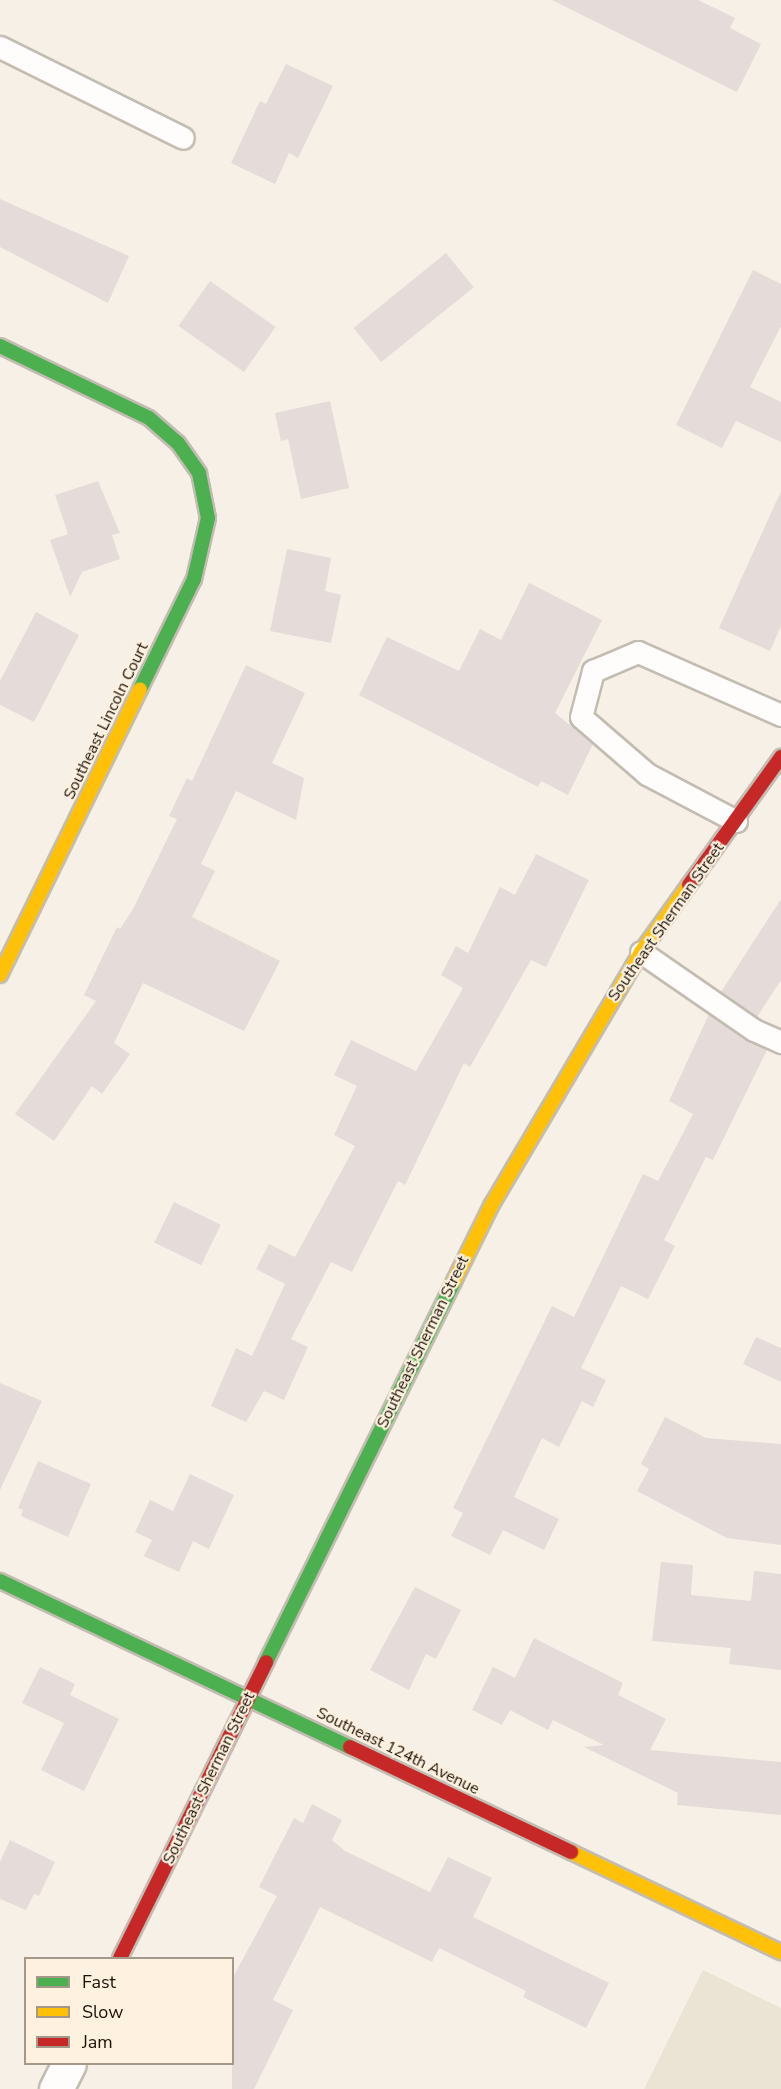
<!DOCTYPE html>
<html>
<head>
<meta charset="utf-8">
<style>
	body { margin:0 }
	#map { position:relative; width:781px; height:2089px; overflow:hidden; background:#f7f0e6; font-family:"Nunito Sans",sans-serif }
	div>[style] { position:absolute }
	.commercial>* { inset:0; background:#ebe3d4 }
	.building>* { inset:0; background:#e5dbd9; transform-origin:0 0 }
	.roads { filter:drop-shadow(2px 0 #c3bcb2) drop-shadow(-2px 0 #c3bcb2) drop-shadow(0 2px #c3bcb2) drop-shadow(0 -2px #c3bcb2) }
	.lane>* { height:21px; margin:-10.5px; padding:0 10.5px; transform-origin:10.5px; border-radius:10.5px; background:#fefdfb }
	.street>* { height:33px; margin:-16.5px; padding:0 16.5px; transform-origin:16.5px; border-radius:16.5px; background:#fefdfb }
	.fast>* { height:14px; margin:-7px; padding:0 7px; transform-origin:7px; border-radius:7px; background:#4caf50 }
	.slow>* { height:14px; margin:-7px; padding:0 7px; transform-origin:7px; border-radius:7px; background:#ffc107 }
	.jam>* { height:14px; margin:-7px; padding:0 7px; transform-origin:7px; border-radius:7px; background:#c62828 }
	span { translate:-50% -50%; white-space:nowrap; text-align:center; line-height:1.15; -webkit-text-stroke:4.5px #fef1df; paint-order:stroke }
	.street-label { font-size:16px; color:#1a1309 }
	.legend { position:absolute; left:24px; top:1957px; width:210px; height:108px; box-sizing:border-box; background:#fef1df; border:2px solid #a39889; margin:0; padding:8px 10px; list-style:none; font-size:18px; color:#1a1309 }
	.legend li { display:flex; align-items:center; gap:12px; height:30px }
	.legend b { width:30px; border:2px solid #a39889 }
</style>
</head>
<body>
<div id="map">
	<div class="commercial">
		<div style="clip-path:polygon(703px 1970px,781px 2008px,781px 2089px,644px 2089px)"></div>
	</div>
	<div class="building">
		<div style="clip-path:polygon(552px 0,698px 0,735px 18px,730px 28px,761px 44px,737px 92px)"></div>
		<div style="clip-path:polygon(286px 64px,333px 86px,298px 158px,289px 153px,275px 184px,231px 163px,260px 101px,266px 104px)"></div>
		<div style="clip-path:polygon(0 199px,129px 256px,108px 303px,0 247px)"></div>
		<div style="left:446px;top:253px;width:44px;height:119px;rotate:51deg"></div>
		<div style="clip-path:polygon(753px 270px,781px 284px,781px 326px,750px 387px,781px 402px,781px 442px,736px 421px,722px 448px,676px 425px)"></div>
		<div style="left:210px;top:281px;width:80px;height:55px;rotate:35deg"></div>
		<div style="clip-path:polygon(330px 401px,349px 488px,301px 499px,288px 439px,281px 441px,275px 413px)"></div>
		<div style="clip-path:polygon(98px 481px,120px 533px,112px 535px,120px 559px,82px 572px,70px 597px,50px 540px,68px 534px,55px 495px)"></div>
		<div style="clip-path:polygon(781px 491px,781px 626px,770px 651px,719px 628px)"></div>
		<div style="clip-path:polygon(287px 549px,331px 558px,325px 591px,341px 595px,331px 643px,270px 631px)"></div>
		<div style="clip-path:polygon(529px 583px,602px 620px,555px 713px,593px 744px,568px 795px,541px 781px,538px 787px,359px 695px,387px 637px,459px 671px,480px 629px,501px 640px)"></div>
		<div style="clip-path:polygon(36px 612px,79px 635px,34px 722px,0 705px,0 681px)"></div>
		<div style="clip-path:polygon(246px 665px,305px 693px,272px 763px,304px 778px,296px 820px,236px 791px,201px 864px,215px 871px,192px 917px,280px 961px,244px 1031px,143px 983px,114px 1043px,130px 1054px,102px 1094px,92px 1086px,54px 1141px,15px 1114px,96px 1001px,84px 995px,117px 927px,120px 929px,133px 909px,177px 819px,169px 816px,187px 778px,192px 781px)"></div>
		<div style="clip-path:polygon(536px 854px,589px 880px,546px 967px,531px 960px,470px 1067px,464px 1063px,405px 1185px,398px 1181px,352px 1272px,331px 1262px,291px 1339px,308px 1347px,284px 1400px,264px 1391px,246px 1422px,211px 1406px,236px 1348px,252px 1356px,285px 1284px,256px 1269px,269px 1244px,295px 1257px,355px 1146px,334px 1135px,357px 1086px,334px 1075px,351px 1040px,416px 1071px,463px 988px,441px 975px,456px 946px,468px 953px,500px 887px,515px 895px)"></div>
		<div style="clip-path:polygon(781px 899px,781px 980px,757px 1017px,721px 992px)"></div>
		<div style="clip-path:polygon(709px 1014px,767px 1050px,713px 1160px,706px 1157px,664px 1240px,675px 1246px,648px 1299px,621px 1286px,581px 1368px,606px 1380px,593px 1407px,582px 1401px,559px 1447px,542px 1438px,514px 1497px,559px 1519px,544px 1550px,503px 1530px,490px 1555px,451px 1536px,463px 1513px,453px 1508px,552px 1306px,574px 1317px,643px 1174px,658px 1181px,693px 1114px,669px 1101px)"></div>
		<div style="left:174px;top:1202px;width:52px;height:45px;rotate:26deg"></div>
		<div style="clip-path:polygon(756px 1337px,781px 1348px,781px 1382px,743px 1364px)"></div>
		<div style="clip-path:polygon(0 1383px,42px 1401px,0 1490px)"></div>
		<div style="clip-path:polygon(665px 1417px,706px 1438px,781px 1444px,781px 1545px,727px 1538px,637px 1491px,649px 1469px,641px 1464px)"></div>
		<div style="clip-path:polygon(38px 1461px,91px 1484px,68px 1537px,21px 1516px,23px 1510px,18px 1508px)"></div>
		<div style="clip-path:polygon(190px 1474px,234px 1495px,209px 1549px,193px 1541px,179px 1572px,144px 1556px,152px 1540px,135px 1532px,150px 1500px,173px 1511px)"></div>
		<div style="clip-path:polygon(661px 1562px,693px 1565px,691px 1595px,751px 1601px,754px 1571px,781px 1574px,781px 1670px,729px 1664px,731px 1648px,652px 1641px)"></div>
		<div style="clip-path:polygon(415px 1587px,461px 1610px,436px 1659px,426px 1654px,409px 1690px,370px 1670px)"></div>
		<div style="clip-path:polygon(534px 1638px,623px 1683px,618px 1695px,666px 1719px,650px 1750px,781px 1762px,781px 1815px,677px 1805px,678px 1793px,584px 1747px,604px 1745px,553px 1720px,548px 1730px,510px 1710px,502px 1725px,472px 1710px,493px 1667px,515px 1678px)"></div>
		<div style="clip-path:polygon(40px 1667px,75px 1684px,70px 1695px,119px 1719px,84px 1791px,41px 1770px,64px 1723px,22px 1703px)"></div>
		<div style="clip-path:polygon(312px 1804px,342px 1820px,332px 1840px,345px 1851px,430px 1892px,448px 1857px,492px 1878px,473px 1917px,609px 1983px,586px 2028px,523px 1997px,526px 1991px,439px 1948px,432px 1962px,320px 1907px,273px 2000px,293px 2010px,254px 2089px,232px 2089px,232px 1979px,277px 1896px,259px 1887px,294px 1818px,303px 1823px)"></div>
		<div style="clip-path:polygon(10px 1840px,55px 1862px,39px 1896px,34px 1894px,26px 1910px,0 1899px,0 1862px)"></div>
	</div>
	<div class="roads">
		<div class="lane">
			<div style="left:0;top:47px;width:204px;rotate:26.4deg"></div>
			<div style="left:736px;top:821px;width:101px;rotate:-152.2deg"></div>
			<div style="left:647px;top:774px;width:87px;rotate:-139.2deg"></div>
			<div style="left:581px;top:717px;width:48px;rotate:-75.4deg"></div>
			<div style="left:593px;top:671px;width:49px;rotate:-22.9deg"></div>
			<div style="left:638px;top:652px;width:156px;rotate:23.8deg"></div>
			<div style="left:641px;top:952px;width:137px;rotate:34.6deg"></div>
			<div style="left:754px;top:1030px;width:30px;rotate:24deg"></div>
		</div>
		<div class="street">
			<div style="left:56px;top:2089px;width:28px;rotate:-63deg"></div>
		</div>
		<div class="fast">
			<div style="left:0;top:346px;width:165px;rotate:25.8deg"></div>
			<div style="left:149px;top:418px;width:38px;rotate:41deg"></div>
			<div style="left:178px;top:443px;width:37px;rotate:55deg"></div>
			<div style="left:199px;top:473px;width:46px;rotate:78.7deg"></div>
			<div style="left:208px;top:518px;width:63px;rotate:102.9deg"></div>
			<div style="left:194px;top:579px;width:123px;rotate:116.1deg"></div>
			<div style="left:0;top:1581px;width:387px;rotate:25.4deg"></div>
			<div style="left:266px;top:1662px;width:425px;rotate:-63.7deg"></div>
		</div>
		<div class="slow">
			<div style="left:0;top:975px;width:318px;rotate:-63.9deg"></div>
			<div style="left:454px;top:1281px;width:84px;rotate:-63.7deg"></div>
			<div style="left:491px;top:1206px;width:295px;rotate:-59.4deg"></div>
			<div style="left:641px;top:952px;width:82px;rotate:-54.4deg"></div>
			<div style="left:571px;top:1852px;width:233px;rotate:25.5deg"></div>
		</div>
		<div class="jam">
			<div style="left:689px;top:885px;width:158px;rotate:-54.3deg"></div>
			<div style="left:350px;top:1747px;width:245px;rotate:25.4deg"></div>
			<div style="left:120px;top:1958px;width:330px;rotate:-63.7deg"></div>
		</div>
	</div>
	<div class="street-label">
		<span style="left:106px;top:721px;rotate:-64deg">Southeast Lincoln Court</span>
		<span style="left:666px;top:922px;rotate:-55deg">Southeast Sherman Street</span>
		<span style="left:423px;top:1342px;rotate:-64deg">Southeast Sherman Street</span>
		<span style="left:398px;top:1751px;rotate:26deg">Southeast 124th Avenue</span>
		<span style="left:209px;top:1778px;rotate:-64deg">Southeast Sherman Street</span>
	</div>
	<ul class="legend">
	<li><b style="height:8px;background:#4caf50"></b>Fast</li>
	<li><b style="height:8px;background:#ffc107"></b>Slow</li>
	<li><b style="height:8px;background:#c62828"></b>Jam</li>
	</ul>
</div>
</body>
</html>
